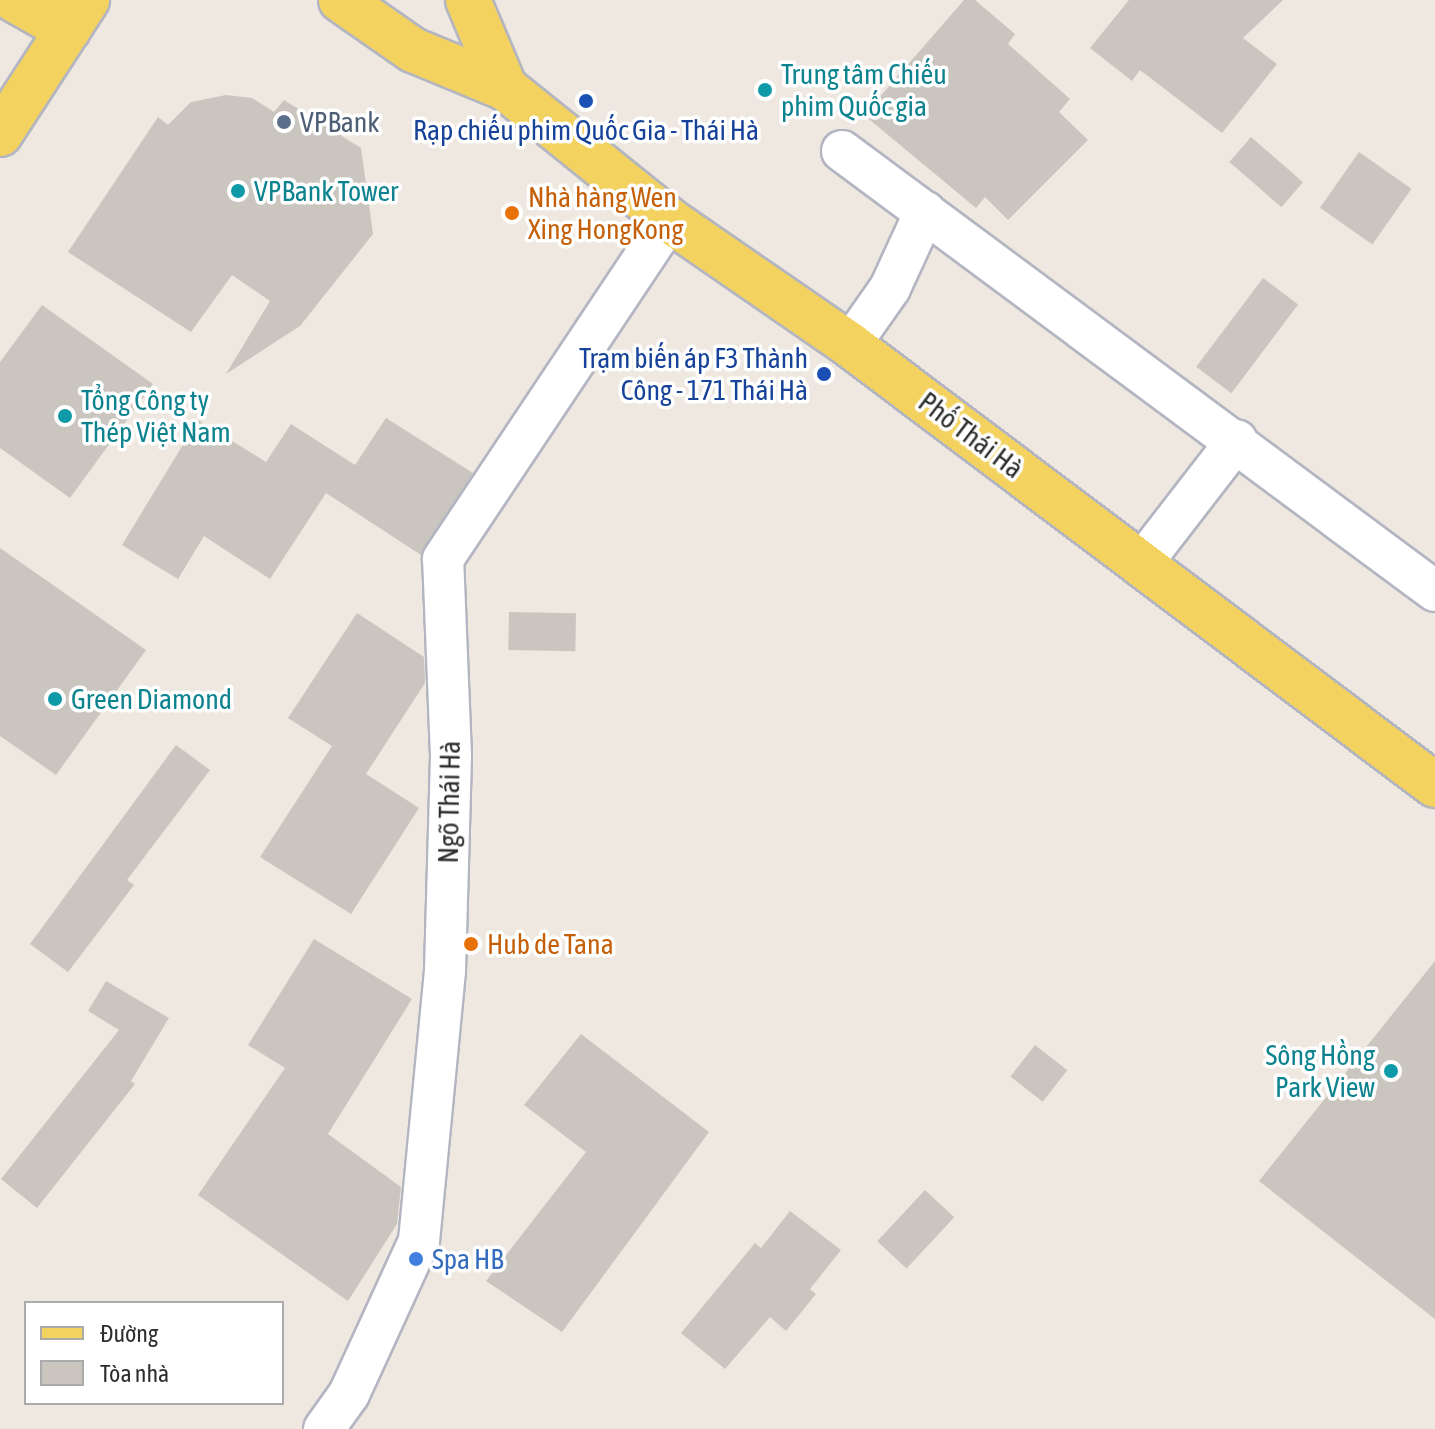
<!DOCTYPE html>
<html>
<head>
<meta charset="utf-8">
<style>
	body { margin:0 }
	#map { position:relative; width:1435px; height:1429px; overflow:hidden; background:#efe8e0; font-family:"Asap Condensed",sans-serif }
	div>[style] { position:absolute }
	.building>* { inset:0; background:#cac5bf; transform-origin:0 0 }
	.roads { filter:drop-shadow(2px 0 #b3b6c1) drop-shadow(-2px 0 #b3b6c1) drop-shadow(0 2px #b3b6c1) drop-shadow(0 -2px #b3b6c1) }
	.minor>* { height:40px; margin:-20px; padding:0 20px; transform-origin:20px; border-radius:20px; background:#fff }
	.primary>* { height:44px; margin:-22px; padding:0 22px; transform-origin:22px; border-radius:22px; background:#f3d260 }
	.dots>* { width:22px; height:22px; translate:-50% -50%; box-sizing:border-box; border:4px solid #fff; border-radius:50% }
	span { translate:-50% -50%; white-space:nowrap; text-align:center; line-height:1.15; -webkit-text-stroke:7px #fff; paint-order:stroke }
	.culture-label { font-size:28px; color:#0d838f }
	.left { translate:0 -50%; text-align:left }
	.right { translate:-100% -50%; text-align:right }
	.service-label { font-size:28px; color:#4e5e75 }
	.transit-label { font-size:28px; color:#164399 }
	.food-label { font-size:28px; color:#c56008 }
	.street-label { font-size:28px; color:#2d2d2d }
	.shop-label { font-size:28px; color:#366cbe }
	.legend { position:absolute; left:24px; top:1301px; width:260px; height:104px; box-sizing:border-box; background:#fff; border:2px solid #ababab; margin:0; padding:10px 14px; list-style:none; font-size:24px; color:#2d2d2d }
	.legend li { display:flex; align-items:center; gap:16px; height:40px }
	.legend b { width:40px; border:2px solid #ababab }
</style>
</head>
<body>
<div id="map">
	<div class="building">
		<div style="clip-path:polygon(964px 0,975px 0,1015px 34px,1008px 44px,1070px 99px,1059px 112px,1088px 140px,1008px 220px,985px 197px,976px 208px,864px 115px)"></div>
		<div style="clip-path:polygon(1129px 0,1283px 0,1243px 38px,1277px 64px,1222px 133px,1140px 70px,1132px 81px,1090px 48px)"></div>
		<div style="clip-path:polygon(226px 95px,252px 98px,274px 112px,284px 100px,361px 148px,373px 234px,300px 326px,226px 374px,270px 301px,232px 275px,191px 332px,68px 252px,158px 117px,168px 125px,191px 102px)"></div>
		<div style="left:1251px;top:137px;width:69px;height:33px;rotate:41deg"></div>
		<div style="left:1359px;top:152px;width:64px;height:68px;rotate:35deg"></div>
		<div style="left:1263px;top:278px;width:44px;height:111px;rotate:37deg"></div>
		<div style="clip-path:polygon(42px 305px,153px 384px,70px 498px,0 448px,0 362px)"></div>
		<div style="clip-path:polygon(386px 418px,473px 473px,421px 555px,326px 493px,270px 579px,204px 536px,178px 579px,122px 545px,198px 420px,266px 462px,291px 424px,355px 465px)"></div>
		<div style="clip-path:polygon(0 548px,146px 650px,56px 775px,0 736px)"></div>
		<div style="left:509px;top:612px;width:67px;height:38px;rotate:1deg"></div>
		<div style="clip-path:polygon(357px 613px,424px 657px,425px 683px,366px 774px,419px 808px,351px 914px,260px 857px,332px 746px,288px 718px)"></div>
		<div style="clip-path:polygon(176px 745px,210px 770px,127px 880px,134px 885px,68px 972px,30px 944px)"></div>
		<div style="clip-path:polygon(314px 939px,412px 999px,328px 1134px,401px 1187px,397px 1224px,348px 1301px,198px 1195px,285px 1068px,248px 1045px)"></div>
		<div style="clip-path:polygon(1435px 961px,1435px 1319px,1259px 1181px)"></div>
		<div style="clip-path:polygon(106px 981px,169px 1018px,131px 1081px,135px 1084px,37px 1208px,1px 1179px,119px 1030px,88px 1011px)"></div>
		<div style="clip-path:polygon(581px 1034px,709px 1132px,562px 1332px,486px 1281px,586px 1152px,524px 1105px)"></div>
		<div style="left:1035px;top:1045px;width:41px;height:40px;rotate:38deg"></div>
		<div style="left:925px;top:1190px;width:40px;height:70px;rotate:43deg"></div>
		<div style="clip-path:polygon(790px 1211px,841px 1250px,810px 1289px,816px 1294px,786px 1331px,770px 1317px,725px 1369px,681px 1333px,755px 1243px,761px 1248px)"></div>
	</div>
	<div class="roads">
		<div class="minor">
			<div style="left:842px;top:151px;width:738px;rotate:36.58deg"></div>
			<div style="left:850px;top:345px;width:70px;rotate:-54.9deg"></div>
			<div style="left:890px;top:288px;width:84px;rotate:-65.3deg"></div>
			<div style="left:1142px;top:563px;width:155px;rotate:-52.3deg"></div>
			<div style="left:324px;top:1429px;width:43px;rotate:-54.5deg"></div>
			<div style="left:349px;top:1394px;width:168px;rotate:-65.4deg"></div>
			<div style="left:419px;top:1241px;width:271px;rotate:-84.5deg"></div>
			<div style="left:445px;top:971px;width:215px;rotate:-88.4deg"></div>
			<div style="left:451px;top:756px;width:197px;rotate:-92.3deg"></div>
			<div style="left:443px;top:559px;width:407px;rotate:-56.3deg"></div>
		</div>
		<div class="primary">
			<div style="left:15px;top:0;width:61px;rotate:29.5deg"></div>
			<div style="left:341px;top:0;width:88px;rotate:34.8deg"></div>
			<div style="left:413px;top:50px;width:100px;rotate:22.4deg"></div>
			<div style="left:505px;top:88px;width:211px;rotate:38.8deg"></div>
			<div style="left:669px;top:220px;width:220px;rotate:34.6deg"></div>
			<div style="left:850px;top:345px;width:732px;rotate:36.95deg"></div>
			<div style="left:468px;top:0;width:95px;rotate:67.2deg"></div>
			<div style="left:0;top:134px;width:160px;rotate:-57deg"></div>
		</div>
	</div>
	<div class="dots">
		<div style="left:765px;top:90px;background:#0f9aa8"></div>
		<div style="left:586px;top:101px;background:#1a4fb4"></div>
		<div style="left:284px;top:122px;background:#5c6f8a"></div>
		<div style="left:238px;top:191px;background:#0f9aa8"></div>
		<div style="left:512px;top:213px;background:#e8710a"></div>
		<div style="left:824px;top:374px;background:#1a4fb4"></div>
		<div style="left:65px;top:416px;background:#0f9aa8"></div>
		<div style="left:55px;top:699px;background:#0f9aa8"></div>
		<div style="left:471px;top:944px;background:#e8710a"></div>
		<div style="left:1391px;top:1071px;background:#0f9aa8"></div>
		<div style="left:416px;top:1259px;background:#3f7fe0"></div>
	</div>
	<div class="culture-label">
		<span class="left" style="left:781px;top:90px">Trung tâm Chiếu<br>phim Quốc gia</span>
		<span class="left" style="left:254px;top:191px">VPBank Tower</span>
		<span class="left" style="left:81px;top:416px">Tổng Công ty<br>Thép Việt Nam</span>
		<span class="left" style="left:71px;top:699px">Green Diamond</span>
		<span class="right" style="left:1375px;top:1071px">Sông Hồng<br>Park View</span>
	</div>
	<div class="service-label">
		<span class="left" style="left:300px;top:122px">VPBank</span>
	</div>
	<div class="transit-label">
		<span style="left:586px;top:130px">Rạp chiếu phim Quốc Gia - Thái Hà</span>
		<span class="right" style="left:808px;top:374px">Trạm biến áp F3 Thành<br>Công - 171 Thái Hà</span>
	</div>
	<div class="food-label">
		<span class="left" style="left:528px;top:213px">Nhà hàng Wen<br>Xing HongKong</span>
		<span class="left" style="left:487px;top:944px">Hub de Tana</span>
	</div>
	<div class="street-label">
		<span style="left:971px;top:435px;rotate:37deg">Phố Thái Hà</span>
		<span style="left:449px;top:802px;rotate:-89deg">Ngõ Thái Hà</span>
	</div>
	<div class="shop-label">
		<span class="left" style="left:432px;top:1259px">Spa HB</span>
	</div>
	<ul class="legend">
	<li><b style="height:10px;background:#f3d260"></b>Đường</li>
	<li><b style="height:22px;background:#cac5bf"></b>Tòa nhà</li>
	</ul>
</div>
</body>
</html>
